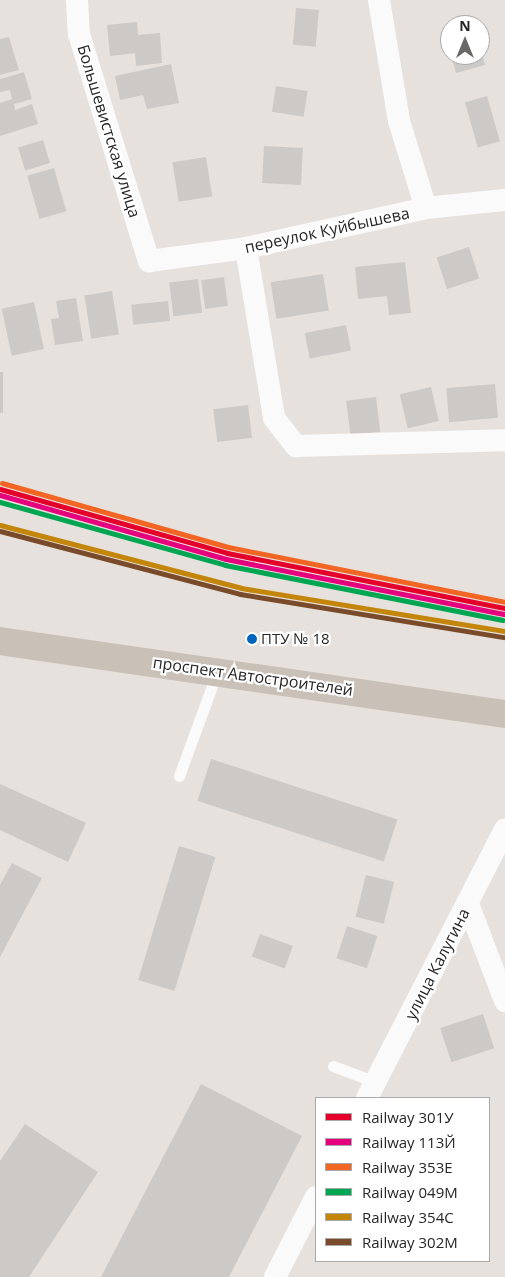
<!DOCTYPE html>
<html>
<head>
<meta charset="utf-8">
<style>
	body { margin:0 }
	#map { position:relative; width:505px; height:1277px; overflow:hidden; background:#e6e1dc; font-family:"Open Sans",sans-serif }
	div>[style] { position:absolute }
	.building>* { inset:0; background:#cdc9c6; transform-origin:0 0 }
	.service>* { height:11px; margin:-5.5px; padding:0 5.5px; transform-origin:5.5px; border-radius:5.5px; background:#fbfafa }
	.minor>* { height:22px; margin:-11px; padding:0 11px; transform-origin:11px; border-radius:11px; background:#fbfafa }
	.trunk>* { height:28px; margin:-14px; padding:0 14px; transform-origin:14px; border-radius:14px; background:#c9c1b7 }
	.rail-1>* { height:5px; margin:-2.5px; padding:0 2.5px; transform-origin:2.5px; border-radius:2.5px; background:#e4002b }
	.rail-2>* { height:5px; margin:-2.5px; padding:0 2.5px; transform-origin:2.5px; border-radius:2.5px; background:#e5007d }
	.rail-3>* { height:5px; margin:-2.5px; padding:0 2.5px; transform-origin:2.5px; border-radius:2.5px; background:#f26522 }
	.rail-4>* { height:5px; margin:-2.5px; padding:0 2.5px; transform-origin:2.5px; border-radius:2.5px; background:#00a651 }
	.rail-5>* { height:5px; margin:-2.5px; padding:0 2.5px; transform-origin:2.5px; border-radius:2.5px; background:#c3860a }
	.rail-6>* { height:5px; margin:-2.5px; padding:0 2.5px; transform-origin:2.5px; border-radius:2.5px; background:#7a4b2a }
	.dots>* { width:14px; height:14px; translate:-50% -50%; box-sizing:border-box; border:2px solid #fff; border-radius:50% }
	span { translate:-50% -50%; white-space:nowrap; text-align:center; line-height:1.15; -webkit-text-stroke:4.5px #fff; paint-order:stroke }
	.bus-label { font-size:15px; color:#272727 }
	.left { translate:0 -50%; text-align:left }
	.street-label { font-size:16px; color:#272727 }
	.legend { position:absolute; left:315px; top:1097px; width:175px; height:165px; box-sizing:border-box; background:#fff; border:1px solid #a9a9a9; margin:0; padding:6px 9px; list-style:none; font-size:15px; color:#272727 }
	.legend li { display:flex; align-items:center; gap:10px; height:25px }
	.legend b { width:25px; border:1px solid #a9a9a9 }
	.north { position:absolute; left:440px; top:15px; width:50px; height:50px; box-sizing:border-box; background:#fff; border:1px solid #a9a9a9; border-radius:50%; rotate:0deg; font-size:14px; font-weight:700; line-height:20px; text-align:center; color:#272727 }
	.north::after { content:''; display:block; margin:auto; width:18px; height:22px; background:#6a6866; clip-path:polygon(50% 0,100% 100%,50% 72%,0 100%) }
</style>
</head>
<body>
<div id="map">
	<div class="building">
		<div style="left:296px;top:8px;width:23px;height:37px;rotate:5deg"></div>
		<div style="clip-path:polygon(137px 22px,138px 35px,160px 33px,162px 63px,136px 66px,135px 53px,110px 56px,107px 25px)"></div>
		<div style="clip-path:polygon(9px 37px,19px 70px,0 75px,0 39px)"></div>
		<div style="clip-path:polygon(481px 49px,485px 65px,456px 73px,451px 55px,480px 55px)"></div>
		<div style="clip-path:polygon(171px 64px,179px 103px,147px 109px,143px 95px,120px 100px,115px 76px)"></div>
		<div style="clip-path:polygon(24px 72px,32px 99px,14px 104px,15px 110px,32px 104px,38px 124px,0 136px,0 103px,12px 99px,10px 90px,0 92px,0 79px)"></div>
		<div style="left:276px;top:86px;width:32px;height:26px;rotate:9deg"></div>
		<div style="left:487px;top:96px;width:47px;height:23px;rotate:74deg"></div>
		<div style="left:43px;top:140px;width:24px;height:26px;rotate:73deg"></div>
		<div style="left:264px;top:146px;width:39px;height:37px;rotate:3deg"></div>
		<div style="left:206px;top:157px;width:40px;height:34px;rotate:81deg"></div>
		<div style="left:54px;top:168px;width:45px;height:28px;rotate:74deg"></div>
		<div style="left:469px;top:247px;width:33px;height:34px;rotate:72deg"></div>
		<div style="clip-path:polygon(405px 262px,411px 313px,389px 315px,387px 296px,358px 299px,355px 267px)"></div>
		<div style="left:323px;top:274px;width:37px;height:53px;rotate:81deg"></div>
		<div style="left:224px;top:277px;width:29px;height:23px;rotate:82deg"></div>
		<div style="left:198px;top:279px;width:34px;height:29px;rotate:83deg"></div>
		<div style="left:112px;top:291px;width:44px;height:28px;rotate:81deg"></div>
		<div style="clip-path:polygon(76px 298px,83px 341px,55px 345px,51px 319px,59px 318px,56px 301px)"></div>
		<div style="left:168px;top:301px;width:20px;height:37px;rotate:84deg"></div>
		<div style="left:34px;top:302px;width:48px;height:33px;rotate:78deg"></div>
		<div style="left:346px;top:325px;width:26px;height:42px;rotate:79deg"></div>
		<div style="left:0;top:372px;width:3px;height:41px"></div>
		<div style="left:495px;top:384px;width:34px;height:49px;rotate:85deg"></div>
		<div style="left:431px;top:387px;width:35px;height:32px;rotate:77deg"></div>
		<div style="left:376px;top:397px;width:35px;height:30px;rotate:83deg"></div>
		<div style="left:248px;top:405px;width:33px;height:35px;rotate:83deg"></div>
		<div style="left:211px;top:759px;width:196px;height:44px;rotate:18deg"></div>
		<div style="clip-path:polygon(0 784px,86px 823px,68px 862px,0 830px)"></div>
		<div style="left:179px;top:846px;width:38px;height:140px;rotate:17deg"></div>
		<div style="clip-path:polygon(12px 863px,42px 878px,0 957px,0 885px)"></div>
		<div style="left:366px;top:875px;width:29px;height:43px;rotate:14deg"></div>
		<div style="left:347px;top:926px;width:32px;height:34px;rotate:18deg"></div>
		<div style="left:260px;top:934px;width:35px;height:24px;rotate:20deg"></div>
		<div style="left:483px;top:1014px;width:36px;height:45px;rotate:72deg"></div>
		<div style="clip-path:polygon(201px 1084px,302px 1136px,229px 1277px,101px 1277px)"></div>
		<div style="clip-path:polygon(25px 1124px,98px 1172px,29px 1277px,0 1277px,0 1161px)"></div>
	</div>
	<div class="service">
		<div style="left:179px;top:776px;width:111px;rotate:-69.9deg"></div>
		<div style="left:333px;top:1066px;width:46px;rotate:20.4deg"></div>
	</div>
	<div class="minor">
		<div style="left:77px;top:0;width:34px;rotate:87deg"></div>
		<div style="left:79px;top:34px;width:238px;rotate:72.9deg"></div>
		<div style="left:149px;top:261px;width:98px;rotate:-7.6deg"></div>
		<div style="left:246px;top:248px;width:184px;rotate:-12.5deg"></div>
		<div style="left:426px;top:208px;width:79px;rotate:-5.8deg"></div>
		<div style="left:379px;top:0;width:123px;rotate:80.6deg"></div>
		<div style="left:399px;top:121px;width:91px;rotate:72.8deg"></div>
		<div style="left:246px;top:248px;width:172px;rotate:80.6deg"></div>
		<div style="left:274px;top:418px;width:36px;rotate:52deg"></div>
		<div style="left:296px;top:446px;width:209px;rotate:-1.6deg"></div>
		<div style="left:468px;top:904px;width:104px;rotate:69.1deg"></div>
		<div style="left:367px;top:1098px;width:302px;rotate:-62.8deg"></div>
		<div style="left:275px;top:1277px;width:90px;rotate:-62.9deg"></div>
	</div>
	<div class="trunk">
		<div style="left:0;top:641px;width:510px;rotate:8.23deg"></div>
	</div>
	<div class="rail-1">
		<div style="left:0;top:489px;width:236px;rotate:15.7deg"></div>
		<div style="left:227px;top:553px;width:283px;rotate:11.2deg"></div>
	</div>
	<div class="rail-2">
		<div style="left:0;top:495px;width:235px;rotate:15.8deg"></div>
		<div style="left:226px;top:559px;width:283px;rotate:11.2deg"></div>
	</div>
	<div class="rail-3">
		<div style="left:2px;top:483px;width:235px;rotate:15.8deg"></div>
		<div style="left:228px;top:547px;width:282px;rotate:11.2deg"></div>
	</div>
	<div class="rail-4">
		<div style="left:0;top:502px;width:234px;rotate:15.6deg"></div>
		<div style="left:225px;top:565px;width:283px;rotate:11.2deg"></div>
	</div>
	<div class="rail-5">
		<div style="left:0;top:525px;width:249px;rotate:14.6deg"></div>
		<div style="left:241px;top:588px;width:267px;rotate:9.3deg"></div>
	</div>
	<div class="rail-6">
		<div style="left:0;top:531px;width:248px;rotate:14.7deg"></div>
		<div style="left:240px;top:594px;width:267px;rotate:9.3deg"></div>
	</div>
	<div class="dots">
		<div style="left:252px;top:639px;background:#0065bd"></div>
	</div>
	<div class="bus-label">
		<span class="left" style="left:261px;top:639px">ПТУ № 18</span>
	</div>
	<div class="street-label">
		<span style="left:109px;top:131px;rotate:73deg">Большевистская улица</span>
		<span style="left:327px;top:230px;rotate:-12deg">переулок Куйбышева</span>
		<span style="left:253px;top:676px;rotate:8deg">проспект Автостроителей</span>
		<span style="left:437px;top:964px;rotate:-63deg">улица Калугина</span>
	</div>
	<ul class="legend">
	<li><b style="height:6px;background:#e4002b"></b>Railway 301У</li>
	<li><b style="height:6px;background:#e5007d"></b>Railway 113Й</li>
	<li><b style="height:6px;background:#f26522"></b>Railway 353Е</li>
	<li><b style="height:6px;background:#00a651"></b>Railway 049М</li>
	<li><b style="height:6px;background:#c3860a"></b>Railway 354С</li>
	<li><b style="height:6px;background:#7a4b2a"></b>Railway 302М</li>
	</ul>
	<div class="north">N</div>
</div>
</body>
</html>
